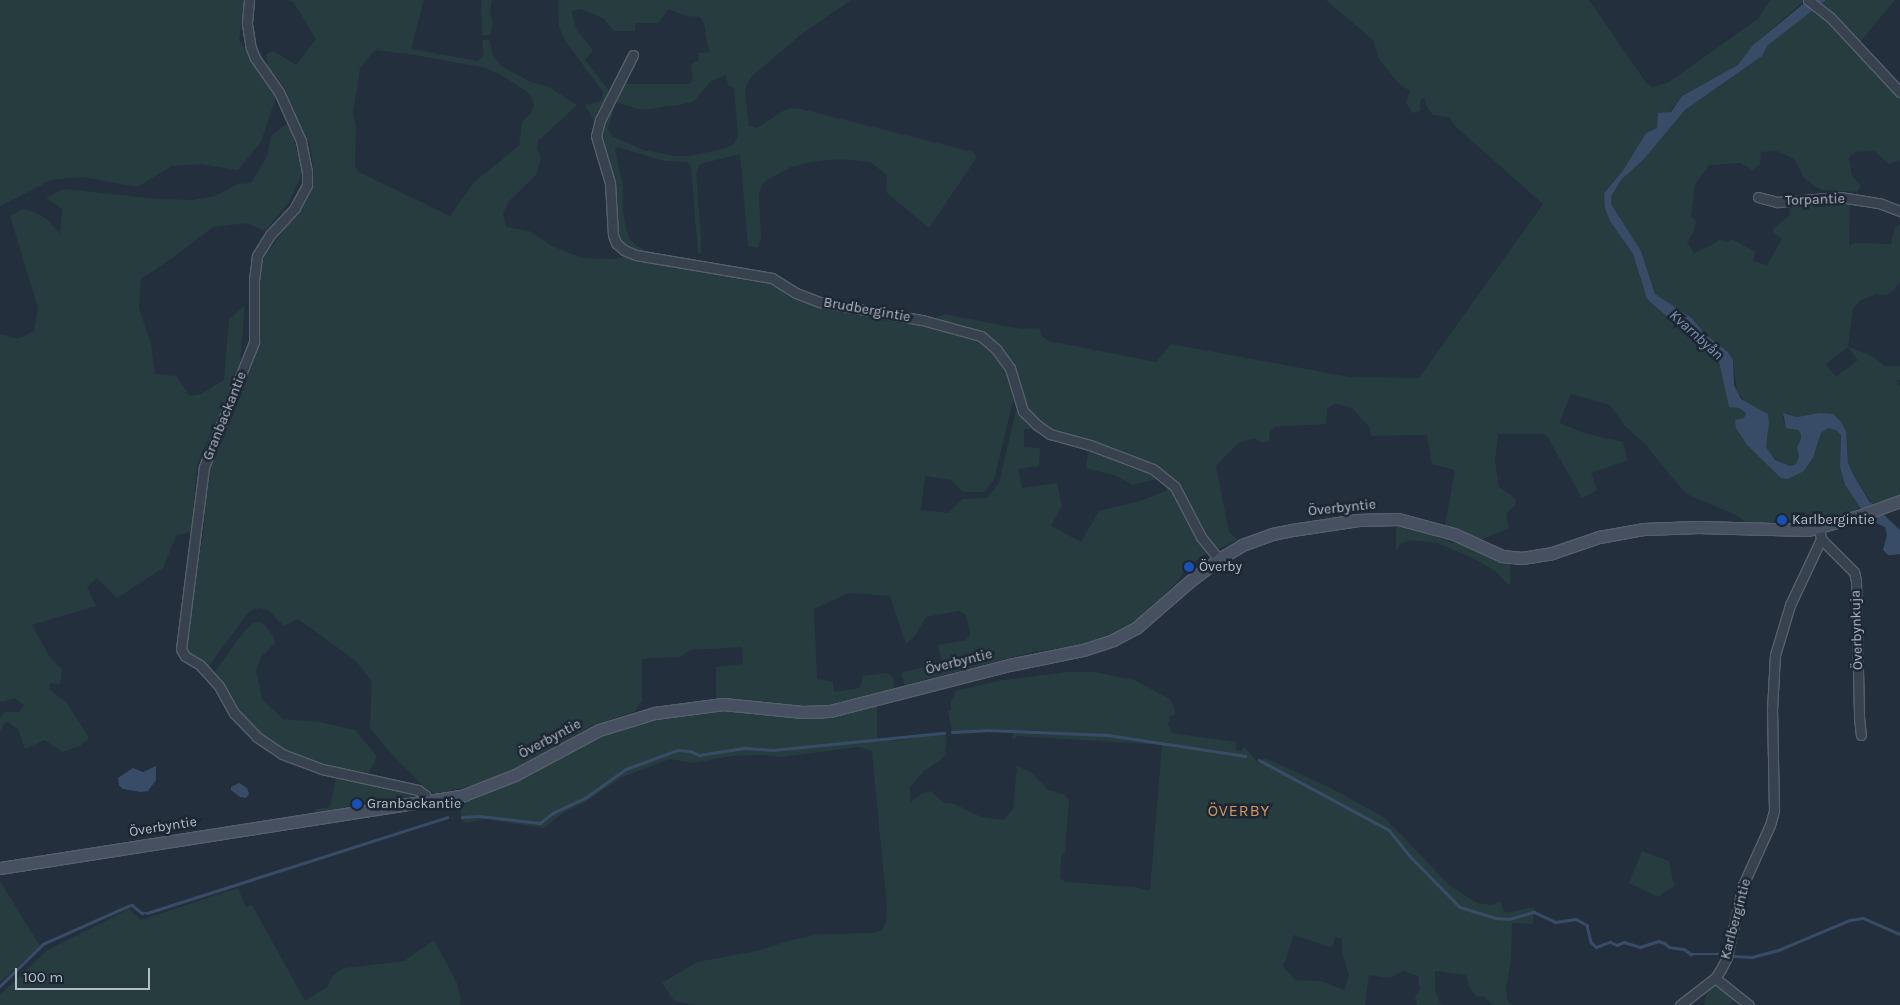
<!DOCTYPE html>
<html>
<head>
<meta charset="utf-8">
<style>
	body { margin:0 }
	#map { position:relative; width:1900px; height:1005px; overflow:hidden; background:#242f3e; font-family:Karla,sans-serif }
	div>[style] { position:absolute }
	.green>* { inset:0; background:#263c3f }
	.water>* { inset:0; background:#394c67 }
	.stream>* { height:2.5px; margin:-1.25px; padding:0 1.25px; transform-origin:1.25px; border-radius:1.25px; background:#394c67 }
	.roads { filter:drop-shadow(1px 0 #565f6c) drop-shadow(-1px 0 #565f6c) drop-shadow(0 1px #565f6c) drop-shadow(0 -1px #565f6c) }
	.street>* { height:9px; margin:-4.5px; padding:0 4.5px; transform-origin:4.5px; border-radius:4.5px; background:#38414e }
	.secondary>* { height:11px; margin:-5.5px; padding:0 5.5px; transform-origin:5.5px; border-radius:5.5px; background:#465061 }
	.dots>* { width:14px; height:14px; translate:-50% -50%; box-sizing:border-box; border:2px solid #1d2633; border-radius:50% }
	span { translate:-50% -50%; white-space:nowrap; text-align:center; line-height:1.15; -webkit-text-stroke:5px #1d2633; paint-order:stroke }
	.street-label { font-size:14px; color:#b4bcc9 }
	.poi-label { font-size:14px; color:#b4bcc9 }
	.left { translate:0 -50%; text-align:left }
	.water-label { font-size:15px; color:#7c92b1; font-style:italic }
	.quarter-label { font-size:16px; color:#d59563; letter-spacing:1px }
	.scale { position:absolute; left:15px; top:968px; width:135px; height:22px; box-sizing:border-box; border:2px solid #b4bcc9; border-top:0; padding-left:6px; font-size:15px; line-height:18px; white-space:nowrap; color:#b4bcc9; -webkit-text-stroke:4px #1d2633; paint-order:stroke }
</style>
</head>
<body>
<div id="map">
	<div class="green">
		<div style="clip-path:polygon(0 0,245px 0,239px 39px,276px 97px,261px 142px,238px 170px,202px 164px,172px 166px,137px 187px,83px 177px,51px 180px,0 206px)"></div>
		<div style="clip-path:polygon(evenodd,288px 0,424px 0,411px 49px,478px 61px,484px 55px,482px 40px,490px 40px,492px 53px,501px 66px,531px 82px,549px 87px,577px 105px,538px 141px,537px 148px,541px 158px,536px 175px,509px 201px,503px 213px,506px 227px,529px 231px,552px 246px,582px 258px,614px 259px,626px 256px,765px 281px,799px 299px,832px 310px,920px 324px,945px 314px,1021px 329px,1039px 328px,1042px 336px,1049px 341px,1156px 362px,1171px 344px,1349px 377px,1419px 378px,1543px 204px,1454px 125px,1449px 117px,1433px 115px,1428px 109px,1424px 98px,1420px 101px,1420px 111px,1412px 113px,1406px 102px,1410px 91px,1398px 83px,1379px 59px,1373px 40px,1326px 0,1589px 0,1647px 84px,1653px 87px,1669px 82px,1758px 19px,1770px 0,1805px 0,1752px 46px,1738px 65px,1682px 96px,1657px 128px,1646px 133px,1622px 172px,1604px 193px,1610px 221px,1633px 254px,1647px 299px,1673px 322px,1691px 332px,1719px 361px,1739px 408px,1746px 413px,1744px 418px,1735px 421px,1741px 435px,1781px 478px,1804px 471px,1813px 459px,1821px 433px,1828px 428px,1836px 430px,1841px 434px,1840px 467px,1845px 485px,1861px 508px,1821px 521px,1779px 519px,1769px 524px,1748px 524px,1736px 515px,1686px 494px,1644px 443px,1625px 426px,1610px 405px,1571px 394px,1559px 423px,1584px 433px,1623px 442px,1628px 460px,1591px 473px,1597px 490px,1582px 498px,1546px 434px,1498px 434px,1495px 461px,1499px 487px,1515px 498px,1516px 505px,1506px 514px,1509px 528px,1478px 541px,1445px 525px,1455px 470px,1432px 464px,1427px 435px,1371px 436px,1370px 428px,1353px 409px,1335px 403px,1327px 409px,1326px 424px,1275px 427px,1269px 433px,1270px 441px,1262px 443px,1255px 438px,1238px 443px,1216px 466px,1229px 532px,1238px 540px,1204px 555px,1185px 569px,1179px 580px,1140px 617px,1116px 632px,1076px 646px,1033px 652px,905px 685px,901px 673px,942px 662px,938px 645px,966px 640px,970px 634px,966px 615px,959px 611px,926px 617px,915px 636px,906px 644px,890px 596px,849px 593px,814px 609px,817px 679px,833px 682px,834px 692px,860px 688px,863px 676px,888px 673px,893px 677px,894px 684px,893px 688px,887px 691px,835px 705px,818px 707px,716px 699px,716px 667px,743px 664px,742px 647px,691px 650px,679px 657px,642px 659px,642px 701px,634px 712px,593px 725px,521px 765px,483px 783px,434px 794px,423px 786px,389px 751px,370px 728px,372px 682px,356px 661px,298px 619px,284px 626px,269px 611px,261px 608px,254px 609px,248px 613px,208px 667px,188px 652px,185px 644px,204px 527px,206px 472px,228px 428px,253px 363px,259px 320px,258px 271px,265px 256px,306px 199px,314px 175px,310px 144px,295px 117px,285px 88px,268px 66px,266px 54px,274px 51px,296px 65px,316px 39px,294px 3px,288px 0,375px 50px,415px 55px,486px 68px,501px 75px,526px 91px,532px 98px,534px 104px,532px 112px,522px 122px,519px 146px,474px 182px,450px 216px,359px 172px,355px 166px,356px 127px,353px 113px,360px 68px,375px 50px,288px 0,1021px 390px,1026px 409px,1040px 423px,1052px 431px,1090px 441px,1086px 468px,1117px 476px,1132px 485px,1170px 476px,1166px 491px,1140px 501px,1099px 511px,1081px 542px,1051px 526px,1062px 506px,1057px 483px,1022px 488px,1018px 469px,1039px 466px,1040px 448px,1024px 447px,1024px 429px,1037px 429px,1019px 413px,1017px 407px,999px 483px,987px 498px,962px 499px,948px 513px,921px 510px,925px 476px,951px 480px,963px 492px,984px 492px,994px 480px,1015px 393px,1021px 390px)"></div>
		<div style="clip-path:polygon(481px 0,492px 0,490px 11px,493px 23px,490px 35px,482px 35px)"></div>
		<div style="clip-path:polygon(evenodd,558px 0,851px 0,803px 33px,752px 76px,747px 84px,745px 92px,749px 126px,757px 128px,783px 111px,791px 108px,801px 109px,973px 152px,977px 157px,929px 228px,886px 192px,887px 175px,870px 162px,840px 159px,811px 162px,791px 167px,767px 180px,761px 186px,759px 195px,761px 237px,758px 248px,748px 246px,740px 154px,700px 164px,696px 174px,701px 235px,701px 253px,698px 254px,691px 167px,687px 162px,664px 161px,618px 147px,615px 149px,623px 187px,623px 212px,626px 229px,630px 239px,637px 246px,644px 249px,644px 252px,631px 250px,623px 245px,617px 232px,599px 132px,624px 84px,690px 84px,693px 79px,691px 65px,694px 62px,698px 62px,699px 53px,709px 52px,704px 24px,700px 17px,685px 16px,669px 9px,658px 23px,635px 23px,635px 31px,614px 31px,603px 18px,581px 9px,571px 11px,577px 31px,593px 50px,585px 60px,609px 91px,610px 95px,595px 123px,585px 105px,598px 102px,602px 99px,603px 92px,566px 42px,559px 27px,558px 0,726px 75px,728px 85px,734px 88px,738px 136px,734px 144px,726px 148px,690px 156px,676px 156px,643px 150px,612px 136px,608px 129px,616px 102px,641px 110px,679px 105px,694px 101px,711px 81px,726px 75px)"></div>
		<div style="clip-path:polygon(1826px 0,1895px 0,1860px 42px,1821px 3px)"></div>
		<div style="clip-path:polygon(evenodd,1814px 8px,1825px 17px,1900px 99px,1900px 160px,1889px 164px,1874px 151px,1855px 152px,1849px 158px,1852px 176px,1861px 186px,1857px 192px,1823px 190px,1816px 187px,1804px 178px,1794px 159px,1777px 151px,1761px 152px,1760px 164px,1752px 170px,1740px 163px,1709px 165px,1695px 185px,1691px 216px,1696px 221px,1694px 232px,1687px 242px,1694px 253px,1714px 244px,1719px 239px,1727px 242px,1732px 239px,1755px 252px,1753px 261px,1767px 265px,1782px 239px,1773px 232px,1774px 228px,1790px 215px,1788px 204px,1828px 200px,1850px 201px,1849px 246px,1855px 243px,1891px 244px,1895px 227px,1900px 224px,1900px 282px,1893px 291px,1886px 295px,1876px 294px,1859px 301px,1853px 309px,1848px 347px,1872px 356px,1885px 366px,1900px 366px,1900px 380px,1896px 380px,1900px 386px,1900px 495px,1873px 505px,1854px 476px,1848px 463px,1846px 431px,1819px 413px,1797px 417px,1788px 413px,1782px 416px,1786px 428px,1798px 429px,1801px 434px,1801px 439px,1797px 447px,1799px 456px,1796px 464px,1785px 466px,1770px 455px,1766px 447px,1769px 424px,1762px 411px,1748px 405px,1737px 392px,1733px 360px,1728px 352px,1705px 334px,1692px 318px,1655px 294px,1641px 251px,1611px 204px,1611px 197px,1621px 180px,1643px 160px,1685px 110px,1762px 56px,1768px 45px,1814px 8px,1848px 347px,1858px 360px,1836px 377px,1826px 364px,1848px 347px)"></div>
		<div style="clip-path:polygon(289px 122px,303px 172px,289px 202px,265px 231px,247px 223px,213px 227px,171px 259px,141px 279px,139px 308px,151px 344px,155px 374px,176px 376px,190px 396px,201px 394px,224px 380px,229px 319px,245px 305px,240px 365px,197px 465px,191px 531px,176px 536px,163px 568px,117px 598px,97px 578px,87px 587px,96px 606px,32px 625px,51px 659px,62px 669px,60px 685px,50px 683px,49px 689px,67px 703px,89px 738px,80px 746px,63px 752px,44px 740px,25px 749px,18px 729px,6px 721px,0 731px,0 718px,5px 712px,19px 712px,24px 705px,14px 698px,3px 702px,0 701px,0 334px,18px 339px,34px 331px,38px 308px,10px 216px,23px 209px,34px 212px,47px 219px,60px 234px,62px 209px,46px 198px,64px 189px,157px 199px,193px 200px,215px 196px,237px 184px,251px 183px,267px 156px,271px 136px)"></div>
		<div style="clip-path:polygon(1396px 524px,1405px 525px,1453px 543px,1459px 542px,1493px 559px,1511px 562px,1510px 586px,1495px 571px,1471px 557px,1437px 543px,1410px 540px,1400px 544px,1396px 552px)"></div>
		<div style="clip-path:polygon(259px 622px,265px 625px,273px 636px,275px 643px,261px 657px,256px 670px,262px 699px,283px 719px,320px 722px,355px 730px,377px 756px,368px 774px,324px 764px,286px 751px,261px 734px,236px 709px,225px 684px,214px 673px,245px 630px,253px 623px)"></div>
		<div style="clip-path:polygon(evenodd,1067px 672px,1094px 672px,1134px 680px,1170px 699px,1175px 710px,1174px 715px,1170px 716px,1168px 724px,1172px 733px,1236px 742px,1236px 750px,1241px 751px,1244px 746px,1259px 764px,1259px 761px,1265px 758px,1329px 787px,1385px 818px,1449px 885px,1477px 903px,1491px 905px,1501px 901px,1504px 912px,1510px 912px,1528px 908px,1534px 908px,1533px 924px,1512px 923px,1511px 961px,1506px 988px,1507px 999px,1512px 1005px,1492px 1005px,1484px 996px,1477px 997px,1469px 987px,1466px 975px,1435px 971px,1435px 990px,1440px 1003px,1445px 1005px,1417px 1005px,1415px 997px,1420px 989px,1418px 976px,1403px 971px,1390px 978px,1369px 975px,1365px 1005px,697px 1005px,674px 1001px,662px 983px,697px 962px,757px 951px,792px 940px,820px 934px,874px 933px,882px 930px,886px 922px,887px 909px,872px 751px,859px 747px,781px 757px,763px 755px,732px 756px,693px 763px,670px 759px,622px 777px,582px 804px,564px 812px,544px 828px,486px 819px,466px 823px,461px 819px,461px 810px,466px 803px,529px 776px,579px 748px,609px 734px,633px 726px,690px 713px,719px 709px,809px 719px,843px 715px,877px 704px,877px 738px,896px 741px,944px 733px,947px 739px,945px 754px,941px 760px,924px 771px,910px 787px,911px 802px,922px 793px,931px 791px,944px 803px,955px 804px,981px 817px,1004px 820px,1013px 809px,1017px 766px,1032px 773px,1048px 790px,1063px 794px,1069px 800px,1065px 852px,1061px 858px,1060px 878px,1065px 882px,1135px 887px,1150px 891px,1162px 745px,1017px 736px,1013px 740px,1013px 732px,1010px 731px,952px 732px,948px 711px,951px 710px,951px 701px,956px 691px,1003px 680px,1067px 672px,1294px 935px,1330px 947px,1333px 945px,1335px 937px,1342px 939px,1342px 953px,1349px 975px,1344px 990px,1321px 981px,1295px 980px,1283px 966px,1294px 935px)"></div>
		<div style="clip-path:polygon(336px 779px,412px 792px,416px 797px,413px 800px,390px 803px,374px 801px,317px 813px,315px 809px,330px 807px)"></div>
		<div style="clip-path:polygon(1642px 851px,1669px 861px,1674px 886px,1658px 897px,1629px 883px)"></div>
		<div style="clip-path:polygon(0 881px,40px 946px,0 982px)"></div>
		<div style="clip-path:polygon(238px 888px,246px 907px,252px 905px,305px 1001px,328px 986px,333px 975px,345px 968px,404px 961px,434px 940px,457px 983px,461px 999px,460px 1005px,0 1005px,0 995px,46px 951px,129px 909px,141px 920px)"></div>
		<div style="clip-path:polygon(1715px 986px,1734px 998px,1730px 1005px,1704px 1005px,1706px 995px)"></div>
	</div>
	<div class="water">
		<div style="clip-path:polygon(1808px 0,1826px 0,1768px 45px,1762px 56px,1685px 110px,1643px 160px,1621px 180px,1611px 197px,1611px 204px,1641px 251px,1655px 294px,1692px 318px,1705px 334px,1728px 352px,1733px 360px,1734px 385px,1741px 399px,1768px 414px,1769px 424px,1766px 447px,1775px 460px,1790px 466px,1796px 464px,1799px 456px,1797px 447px,1801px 439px,1801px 434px,1798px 430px,1786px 428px,1783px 413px,1797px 417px,1819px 413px,1833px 414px,1841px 422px,1846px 431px,1848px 463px,1854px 476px,1869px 501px,1900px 530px,1900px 554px,1893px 555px,1888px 555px,1883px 550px,1887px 535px,1885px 527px,1868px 519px,1845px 485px,1840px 467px,1841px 435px,1836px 430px,1828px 428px,1821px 433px,1813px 458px,1804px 471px,1788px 479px,1781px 478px,1747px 445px,1736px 428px,1735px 420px,1744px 418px,1746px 413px,1739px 408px,1729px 407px,1719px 361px,1691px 332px,1673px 322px,1647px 299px,1633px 254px,1610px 221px,1605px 208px,1604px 193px,1622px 172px,1646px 133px,1657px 128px,1658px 113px,1671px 112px,1682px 96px,1738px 65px,1752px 46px)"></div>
		<div style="clip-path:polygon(156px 766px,156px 780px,148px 791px,141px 792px,123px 789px,119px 785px,118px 778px,133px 768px,143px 772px)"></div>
		<div style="clip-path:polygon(239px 783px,247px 788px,249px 794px,246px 798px,240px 797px,231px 790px,231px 787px)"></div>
	</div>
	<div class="stream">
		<div style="left:952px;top:732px;width:34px;rotate:-3deg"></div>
		<div style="left:986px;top:730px;width:122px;rotate:2.3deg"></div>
		<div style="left:1108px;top:735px;width:139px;rotate:8.7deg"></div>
		<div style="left:1259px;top:760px;width:148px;rotate:28.3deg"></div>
		<div style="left:1389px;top:830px;width:33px;rotate:51deg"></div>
		<div style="left:1410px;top:856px;width:71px;rotate:45.6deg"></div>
		<div style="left:1460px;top:907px;width:38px;rotate:17deg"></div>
		<div style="left:1496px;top:918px;width:13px;rotate:4deg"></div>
		<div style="left:1509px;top:919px;width:26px;rotate:-16deg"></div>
		<div style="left:1534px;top:912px;width:23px;rotate:25deg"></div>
		<div style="left:1555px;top:922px;width:21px;rotate:-8deg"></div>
		<div style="left:1576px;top:919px;width:13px;rotate:29deg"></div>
		<div style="left:1587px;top:925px;width:17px;rotate:77deg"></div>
		<div style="left:1591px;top:942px;width:7px;rotate:45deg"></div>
		<div style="left:1596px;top:947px;width:15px;rotate:-20deg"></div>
		<div style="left:1610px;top:942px;width:8px;rotate:23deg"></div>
		<div style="left:1617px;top:945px;width:8px;rotate:-23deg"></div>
		<div style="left:1624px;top:942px;width:17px;rotate:17deg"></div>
		<div style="left:1640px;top:947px;width:19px;rotate:-18deg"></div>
		<div style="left:1658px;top:941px;width:7px;rotate:16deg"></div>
		<div style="left:1665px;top:943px;width:6px;rotate:45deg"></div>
		<div style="left:1669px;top:947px;width:15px;rotate:8deg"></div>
		<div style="left:1684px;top:949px;width:9px;rotate:36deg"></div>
		<div style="left:1691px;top:954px;width:29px"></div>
		<div style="left:462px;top:817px;width:17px;rotate:-3deg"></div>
		<div style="left:479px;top:816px;width:61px;rotate:6.5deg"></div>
		<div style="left:540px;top:823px;width:16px;rotate:-38deg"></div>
		<div style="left:553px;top:813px;width:35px;rotate:-25deg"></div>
		<div style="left:585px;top:798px;width:50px;rotate:-35.3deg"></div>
		<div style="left:626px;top:769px;width:55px;rotate:-20.1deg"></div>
		<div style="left:678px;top:750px;width:12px;rotate:5deg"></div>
		<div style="left:690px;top:751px;width:10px;rotate:24deg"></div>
		<div style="left:699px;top:755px;width:47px;rotate:-8.7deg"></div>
		<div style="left:745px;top:748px;width:28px;rotate:4deg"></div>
		<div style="left:773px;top:750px;width:172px;rotate:-5.7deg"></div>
		<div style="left:1734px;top:956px;width:18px;rotate:3deg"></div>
		<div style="left:1752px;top:957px;width:30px;rotate:-15deg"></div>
		<div style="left:1781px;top:949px;width:75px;rotate:-22.8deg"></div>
		<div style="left:1850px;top:920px;width:13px;rotate:-9deg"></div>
		<div style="left:1863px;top:918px;width:40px;rotate:23.4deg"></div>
		<div style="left:0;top:986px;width:60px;rotate:-44.3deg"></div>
		<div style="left:43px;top:944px;width:93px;rotate:-24.1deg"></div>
		<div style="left:128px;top:906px;width:4px;rotate:-14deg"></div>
		<div style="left:132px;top:905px;width:13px;rotate:39deg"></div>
		<div style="left:142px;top:913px;width:5px"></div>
		<div style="left:147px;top:913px;width:315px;rotate:-17.7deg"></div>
	</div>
	<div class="roads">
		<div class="street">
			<div style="left:249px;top:0;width:24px;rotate:95deg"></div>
			<div style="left:247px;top:24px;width:24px;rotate:81deg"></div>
			<div style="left:251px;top:48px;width:11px;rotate:68deg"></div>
			<div style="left:255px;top:58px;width:42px;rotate:54.8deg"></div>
			<div style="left:279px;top:92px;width:54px;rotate:65.8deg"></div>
			<div style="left:301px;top:141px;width:32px;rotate:79deg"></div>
			<div style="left:307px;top:172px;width:13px;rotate:90deg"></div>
			<div style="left:307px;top:185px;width:26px;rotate:118deg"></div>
			<div style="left:295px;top:208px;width:37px;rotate:133deg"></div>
			<div style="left:270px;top:235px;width:25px;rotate:122deg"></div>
			<div style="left:257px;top:256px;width:24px;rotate:97deg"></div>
			<div style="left:254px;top:280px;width:62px;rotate:90deg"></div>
			<div style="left:254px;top:342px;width:135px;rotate:111.8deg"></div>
			<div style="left:204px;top:467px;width:183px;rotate:97.2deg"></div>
			<div style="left:181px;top:649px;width:8px;rotate:60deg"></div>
			<div style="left:185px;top:656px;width:17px;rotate:31deg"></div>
			<div style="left:200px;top:665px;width:28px;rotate:48deg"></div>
			<div style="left:219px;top:686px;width:31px;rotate:61deg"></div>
			<div style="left:234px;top:713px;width:33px;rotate:46deg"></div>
			<div style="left:257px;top:737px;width:30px;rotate:34deg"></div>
			<div style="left:282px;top:754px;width:43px;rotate:20.6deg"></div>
			<div style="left:322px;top:769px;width:98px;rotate:12.3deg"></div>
			<div style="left:418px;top:790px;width:9px;rotate:36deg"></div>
			<div style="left:425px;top:795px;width:7px;rotate:74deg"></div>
			<div style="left:1808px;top:0;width:28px;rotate:38deg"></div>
			<div style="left:1830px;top:17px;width:103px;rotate:47deg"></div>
			<div style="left:633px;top:55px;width:73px;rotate:116.9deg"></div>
			<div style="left:600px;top:120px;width:16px;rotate:104deg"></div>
			<div style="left:596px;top:136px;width:49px;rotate:73.4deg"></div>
			<div style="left:610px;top:183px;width:52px;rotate:86.7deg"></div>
			<div style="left:613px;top:235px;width:9px;rotate:69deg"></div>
			<div style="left:616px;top:243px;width:11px;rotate:41deg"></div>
			<div style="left:624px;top:250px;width:13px;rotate:23deg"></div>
			<div style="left:636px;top:255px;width:138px;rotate:9.6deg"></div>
			<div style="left:772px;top:278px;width:28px;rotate:32deg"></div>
			<div style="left:796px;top:293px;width:26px;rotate:21deg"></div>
			<div style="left:820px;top:302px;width:104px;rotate:10deg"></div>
			<div style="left:922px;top:320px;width:61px;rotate:15.2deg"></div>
			<div style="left:981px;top:336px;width:20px;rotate:41deg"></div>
			<div style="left:996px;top:349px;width:24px;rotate:54deg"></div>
			<div style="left:1010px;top:368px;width:45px;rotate:73.2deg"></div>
			<div style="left:1023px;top:411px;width:20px;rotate:45deg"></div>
			<div style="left:1037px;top:425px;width:16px;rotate:35deg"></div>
			<div style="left:1050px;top:434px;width:41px;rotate:15.4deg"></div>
			<div style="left:1090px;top:445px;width:67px;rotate:20.9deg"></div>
			<div style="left:1153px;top:469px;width:28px;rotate:39deg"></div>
			<div style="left:1175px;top:487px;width:56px;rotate:62.5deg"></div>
			<div style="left:1201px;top:537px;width:28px;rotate:51deg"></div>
			<div style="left:1758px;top:197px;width:20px;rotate:15deg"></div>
			<div style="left:1777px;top:202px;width:63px;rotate:-4.5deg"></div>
			<div style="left:1840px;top:197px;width:39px;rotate:9deg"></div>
			<div style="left:1879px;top:203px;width:22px;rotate:21deg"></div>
			<div style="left:1821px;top:539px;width:47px;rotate:45deg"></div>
			<div style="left:1854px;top:572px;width:9px;rotate:77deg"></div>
			<div style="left:1856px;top:581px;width:136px;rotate:88.7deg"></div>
			<div style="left:1859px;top:717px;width:18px;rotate:84deg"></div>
			<div style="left:1715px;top:978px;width:43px;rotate:38.5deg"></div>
			<div style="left:1680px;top:1005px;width:44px;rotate:-37.6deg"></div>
			<div style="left:1715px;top:978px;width:11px;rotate:-56deg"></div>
			<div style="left:1721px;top:969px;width:13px;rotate:-63deg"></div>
			<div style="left:1727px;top:957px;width:74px;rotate:-77.5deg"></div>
			<div style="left:1743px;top:885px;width:66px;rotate:-65.8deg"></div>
			<div style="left:1770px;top:825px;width:15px;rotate:-74deg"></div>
			<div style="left:1774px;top:811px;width:101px;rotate:-91.1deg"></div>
			<div style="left:1772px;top:710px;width:55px;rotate:-86.9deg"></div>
			<div style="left:1775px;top:655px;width:52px;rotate:-73.3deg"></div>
			<div style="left:1790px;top:605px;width:73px;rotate:-64.8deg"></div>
			<div style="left:1821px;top:539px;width:11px;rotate:-100deg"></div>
		</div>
		<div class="secondary">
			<div style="left:0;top:868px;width:470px;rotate:-8.9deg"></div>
			<div style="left:464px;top:795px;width:55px;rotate:-21.4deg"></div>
			<div style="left:515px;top:775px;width:95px;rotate:-28.2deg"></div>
			<div style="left:599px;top:730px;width:59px;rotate:-16.9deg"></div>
			<div style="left:655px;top:713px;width:69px;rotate:-7.5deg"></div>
			<div style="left:723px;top:704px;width:80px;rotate:5.7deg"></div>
			<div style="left:803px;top:712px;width:27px;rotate:-2deg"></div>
			<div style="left:830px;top:711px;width:185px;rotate:-14.4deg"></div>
			<div style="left:1009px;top:665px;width:76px;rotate:-11.5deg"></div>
			<div style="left:1083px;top:650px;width:32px;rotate:-18deg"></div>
			<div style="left:1113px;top:640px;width:26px;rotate:-28deg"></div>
			<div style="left:1136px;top:628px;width:72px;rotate:-41deg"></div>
			<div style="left:1190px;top:581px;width:36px;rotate:-37deg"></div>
			<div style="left:1219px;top:559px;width:27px;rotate:-31deg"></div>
			<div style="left:1242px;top:545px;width:32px;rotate:-20deg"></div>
			<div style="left:1272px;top:534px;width:20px;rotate:-11deg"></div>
			<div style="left:1292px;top:530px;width:67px;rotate:-8.6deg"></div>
			<div style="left:1358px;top:520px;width:40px;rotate:-1.4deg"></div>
			<div style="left:1398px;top:519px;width:58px;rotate:15deg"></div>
			<div style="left:1454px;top:534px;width:53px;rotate:24.6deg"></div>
			<div style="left:1502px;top:556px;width:20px;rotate:6deg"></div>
			<div style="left:1522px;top:558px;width:30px;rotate:-9deg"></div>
			<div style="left:1552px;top:553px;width:50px;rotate:-18.8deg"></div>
			<div style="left:1599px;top:537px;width:46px;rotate:-10.1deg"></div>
			<div style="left:1644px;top:529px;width:54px;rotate:-2.1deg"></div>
			<div style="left:1698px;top:527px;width:110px;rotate:1.6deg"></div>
			<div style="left:1808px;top:530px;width:53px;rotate:-15.4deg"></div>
			<div style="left:1859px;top:516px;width:44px;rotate:-20.1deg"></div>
		</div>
	</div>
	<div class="dots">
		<div style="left:1782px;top:520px;background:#1a4fb4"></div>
		<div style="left:1189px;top:567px;background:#1a4fb4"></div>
		<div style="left:357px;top:804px;background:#1a4fb4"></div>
	</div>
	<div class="street-label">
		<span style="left:1815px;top:200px;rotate:-2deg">Torpantie</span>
		<span style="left:867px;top:310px;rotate:10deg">Brudbergintie</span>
		<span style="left:225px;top:416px;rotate:-68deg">Granbackantie</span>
		<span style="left:1342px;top:508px;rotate:-6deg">Överbyntie</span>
		<span style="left:1857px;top:630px;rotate:-92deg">Överbynkuja</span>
		<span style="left:959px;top:662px;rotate:-14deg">Överbyntie</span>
		<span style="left:550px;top:739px;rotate:-28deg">Överbyntie</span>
		<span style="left:163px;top:827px;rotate:-9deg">Överbyntie</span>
		<span style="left:1736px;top:919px;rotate:-75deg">Karlbergintie</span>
	</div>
	<div class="poi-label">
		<span class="left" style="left:1792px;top:520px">Karlbergintie</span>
		<span class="left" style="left:1199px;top:567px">Överby</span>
		<span class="left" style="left:367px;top:804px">Granbackantie</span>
	</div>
	<div class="water-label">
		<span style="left:1696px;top:335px;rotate:42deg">Kvarnbyån</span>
	</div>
	<div class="quarter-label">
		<span style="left:1239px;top:811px">ÖVERBY</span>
	</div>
	<div class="scale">100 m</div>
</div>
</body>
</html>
